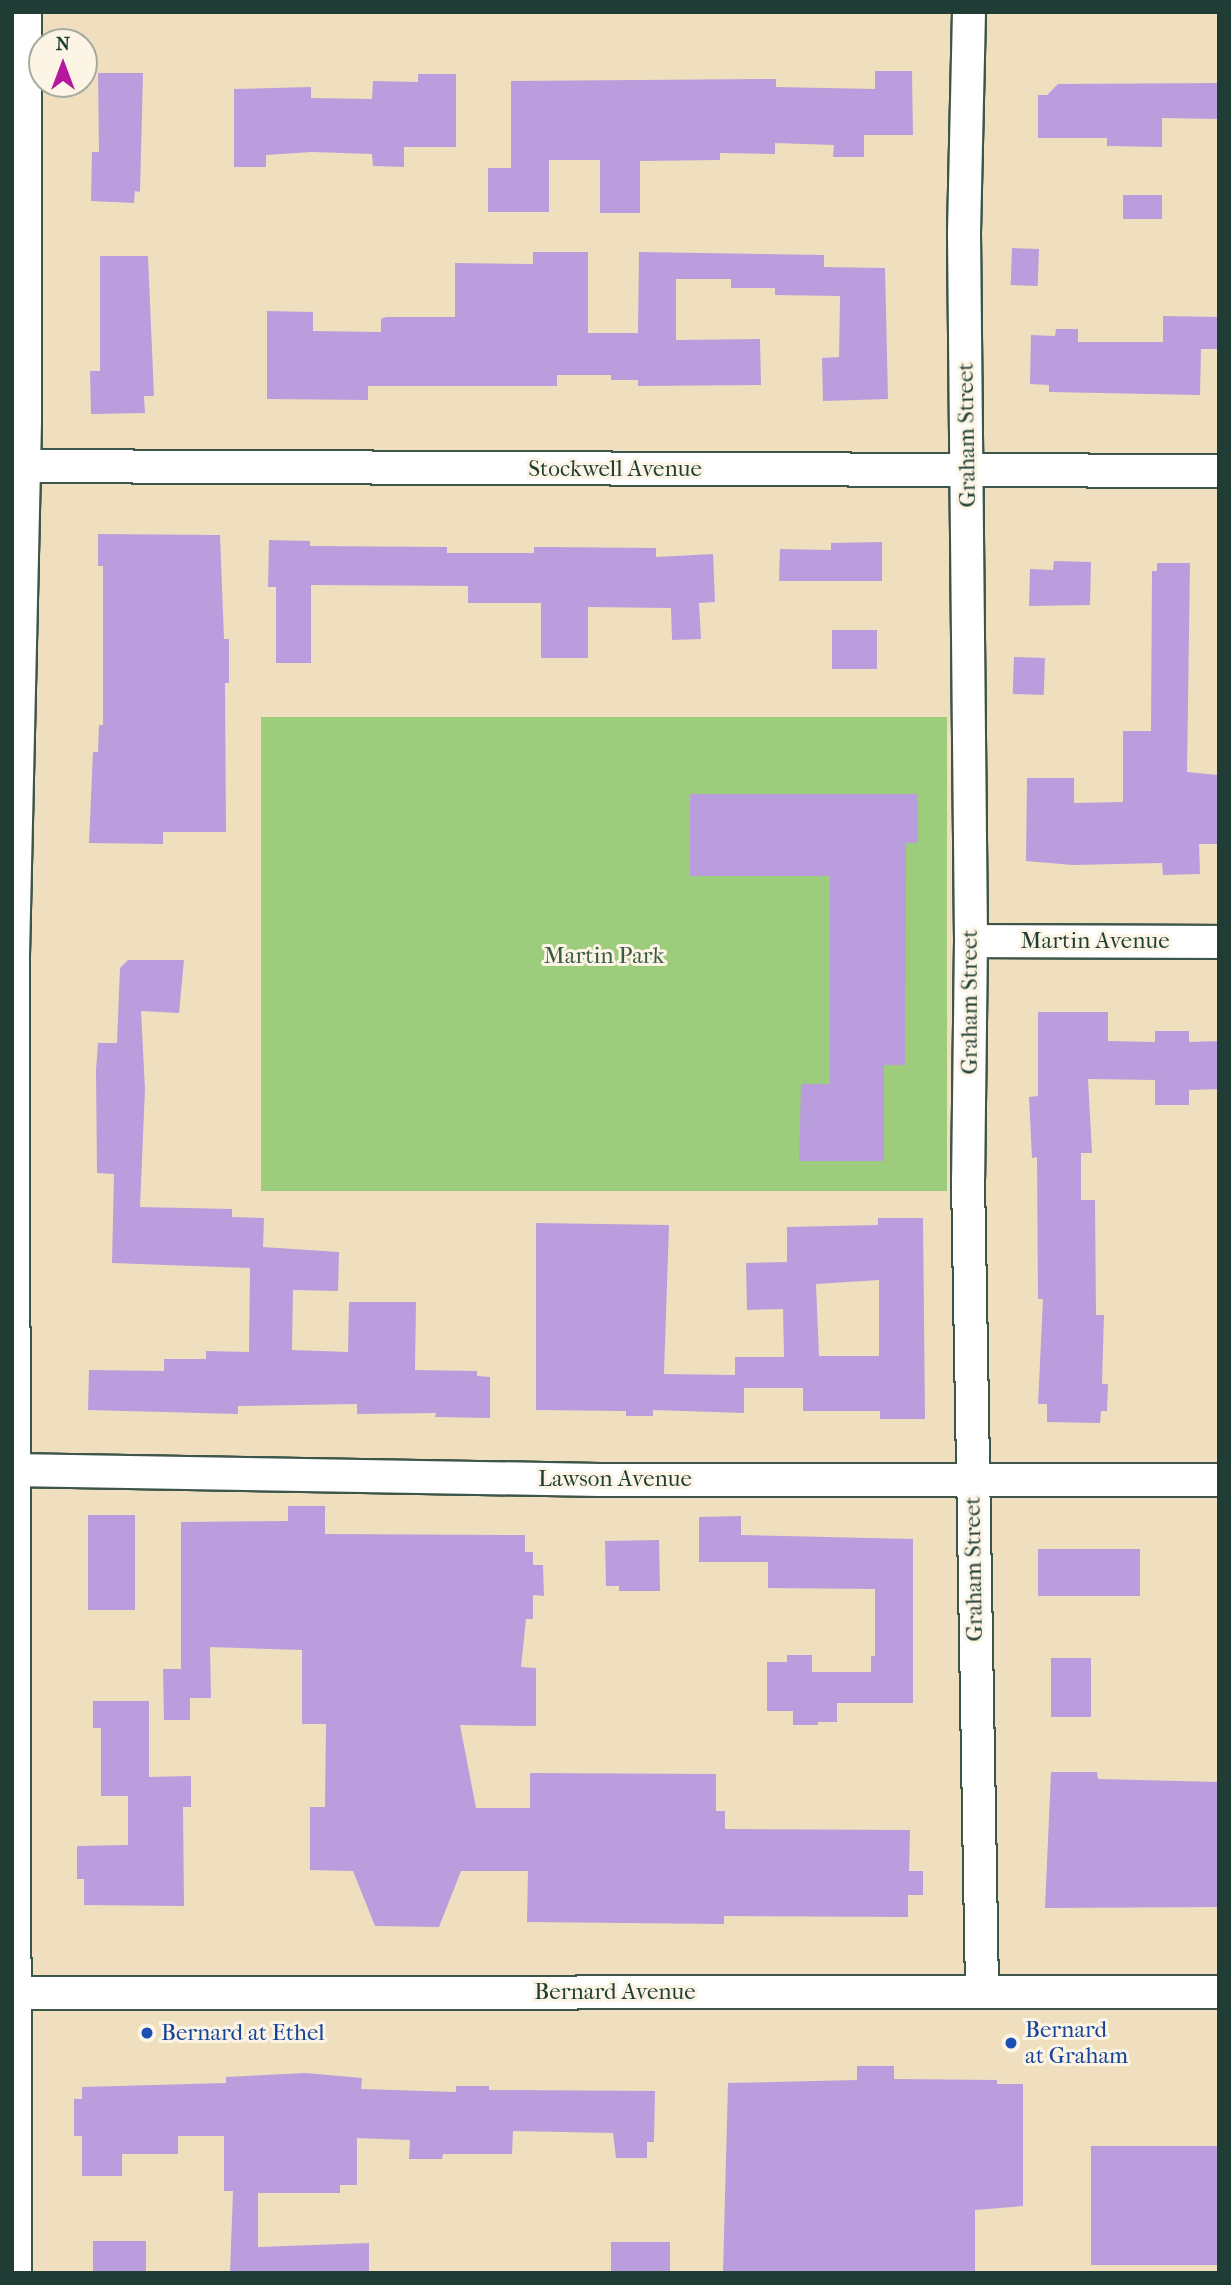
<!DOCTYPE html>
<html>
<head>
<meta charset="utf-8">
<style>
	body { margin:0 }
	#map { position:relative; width:1231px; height:2285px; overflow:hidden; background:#efdfbf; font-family:"IM FELL French Canon",serif }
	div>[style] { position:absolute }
	.green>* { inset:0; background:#9ccc7c; transform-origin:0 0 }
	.building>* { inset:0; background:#ba9ddc; transform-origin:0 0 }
	.roads { filter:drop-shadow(2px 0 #3e5549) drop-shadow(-2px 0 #3e5549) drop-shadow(0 2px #3e5549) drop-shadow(0 -2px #3e5549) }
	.minor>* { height:32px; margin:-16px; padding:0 16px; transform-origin:16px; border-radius:16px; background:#fff }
	.dots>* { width:19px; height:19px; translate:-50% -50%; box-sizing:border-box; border:4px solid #fcf5e5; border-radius:50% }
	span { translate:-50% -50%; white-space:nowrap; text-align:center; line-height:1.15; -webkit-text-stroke:6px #fcf5e5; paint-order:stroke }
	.street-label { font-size:23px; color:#1f3d34 }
	.park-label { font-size:23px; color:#385a42 }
	.transit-label { font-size:23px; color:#164399 }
	.left { translate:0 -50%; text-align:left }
	.frame { position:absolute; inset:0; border:14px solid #1f3d34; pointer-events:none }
	.north { position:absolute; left:28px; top:28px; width:70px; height:70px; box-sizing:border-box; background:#fcf5e5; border:2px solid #a4ab9e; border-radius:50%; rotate:0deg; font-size:19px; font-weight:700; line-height:28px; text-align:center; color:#1f3d34 }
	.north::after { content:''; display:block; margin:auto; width:24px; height:32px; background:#b5179e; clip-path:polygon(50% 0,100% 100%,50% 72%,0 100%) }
</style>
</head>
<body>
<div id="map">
	<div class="green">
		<div style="left:261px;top:717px;width:686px;height:474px"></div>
	</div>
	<div class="building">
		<div style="clip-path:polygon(875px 71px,912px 71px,913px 135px,864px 135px,864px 157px,833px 157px,834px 145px,775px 143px,775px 154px,720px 153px,720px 160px,640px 161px,640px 213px,600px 213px,600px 160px,549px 160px,549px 212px,488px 212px,488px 168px,511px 168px,511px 81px,776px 79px,776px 87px,875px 89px)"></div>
		<div style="clip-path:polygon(98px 73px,143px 73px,140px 192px,135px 191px,134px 203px,91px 201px,92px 152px,99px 152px)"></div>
		<div style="clip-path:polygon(418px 74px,456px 74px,456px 147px,404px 147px,404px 167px,373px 166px,372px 154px,312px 152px,266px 155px,266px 167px,234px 167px,234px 89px,311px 87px,311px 98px,372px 99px,373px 81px,418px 82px)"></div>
		<div style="clip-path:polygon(1219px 83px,1219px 119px,1162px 118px,1162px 147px,1107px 146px,1107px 138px,1038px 138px,1038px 95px,1047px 95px,1058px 84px)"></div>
		<div style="left:1123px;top:195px;width:39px;height:24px"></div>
		<div style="left:1012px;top:248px;width:27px;height:37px;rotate:2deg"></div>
		<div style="clip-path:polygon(533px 252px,588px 252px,588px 333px,638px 333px,639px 252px,824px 255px,824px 267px,885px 268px,888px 399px,823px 401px,822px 358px,839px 357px,840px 296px,775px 295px,775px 288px,731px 288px,731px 279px,676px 279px,676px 340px,760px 339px,761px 385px,638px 386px,638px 380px,611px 380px,611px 375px,557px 375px,557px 386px,368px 386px,368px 400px,267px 399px,267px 311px,313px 312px,313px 331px,381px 332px,381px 319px,386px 317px,455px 317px,455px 263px,533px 264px)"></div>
		<div style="clip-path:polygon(100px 256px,148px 256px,154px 396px,144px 396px,145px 413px,91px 414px,90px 371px,100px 371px)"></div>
		<div style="clip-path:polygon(1163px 316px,1219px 317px,1219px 349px,1201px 349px,1200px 395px,1049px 392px,1049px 385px,1030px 384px,1031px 335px,1055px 336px,1056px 329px,1078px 329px,1078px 342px,1163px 342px)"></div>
		<div style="clip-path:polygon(98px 534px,220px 535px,224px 639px,229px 639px,229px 683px,225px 683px,226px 832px,163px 832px,163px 844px,89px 843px,93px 752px,98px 752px,99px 725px,103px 725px,103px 566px,98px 566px)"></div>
		<div style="clip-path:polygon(269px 540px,310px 541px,310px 546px,447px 547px,447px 553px,534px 553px,534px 547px,548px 547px,656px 548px,656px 557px,713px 554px,715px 602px,699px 603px,701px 639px,672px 640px,671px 608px,588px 607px,588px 658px,541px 658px,541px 603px,468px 603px,468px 586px,311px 585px,311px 663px,276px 663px,276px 587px,268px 587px)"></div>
		<div style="clip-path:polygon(882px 542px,882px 581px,779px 581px,780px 549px,831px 550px,831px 543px)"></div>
		<div style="clip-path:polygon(1054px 561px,1091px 562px,1090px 605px,1029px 606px,1030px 569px,1053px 570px)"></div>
		<div style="clip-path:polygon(1157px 563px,1190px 563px,1187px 772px,1218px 775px,1219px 844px,1199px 844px,1200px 874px,1163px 875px,1162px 863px,1073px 865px,1026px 861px,1027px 778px,1074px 778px,1074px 803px,1123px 802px,1123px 731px,1151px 731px,1152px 571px,1157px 571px)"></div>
		<div style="left:832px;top:630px;width:45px;height:39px"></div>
		<div style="left:1014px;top:657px;width:31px;height:37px;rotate:2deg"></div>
		<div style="clip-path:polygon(690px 794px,918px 794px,918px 843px,906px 843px,905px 1065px,884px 1065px,884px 1161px,799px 1161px,801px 1084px,830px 1084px,830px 876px,690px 876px)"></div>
		<div style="clip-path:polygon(128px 960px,184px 960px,179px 1013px,141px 1011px,145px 1089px,140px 1207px,232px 1209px,232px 1217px,264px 1218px,263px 1247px,339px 1252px,338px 1291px,293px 1290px,292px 1350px,348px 1352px,349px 1302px,416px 1302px,415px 1370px,477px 1371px,477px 1376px,490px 1377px,490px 1418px,435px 1417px,436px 1413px,357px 1414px,357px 1404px,238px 1406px,238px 1414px,88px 1410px,89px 1370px,164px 1371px,164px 1359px,206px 1359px,206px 1351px,249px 1352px,250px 1268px,112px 1263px,114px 1174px,97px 1173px,96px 1070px,98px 1043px,117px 1043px,120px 968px)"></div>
		<div style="clip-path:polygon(1038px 1012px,1108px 1012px,1108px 1041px,1155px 1042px,1155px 1031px,1189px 1031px,1189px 1042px,1219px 1041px,1219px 1089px,1189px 1090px,1189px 1105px,1155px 1105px,1155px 1080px,1088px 1079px,1092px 1153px,1081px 1153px,1081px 1200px,1095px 1200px,1096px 1315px,1104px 1315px,1102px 1384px,1108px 1384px,1107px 1411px,1101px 1411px,1100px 1423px,1047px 1422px,1047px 1404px,1038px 1404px,1043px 1299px,1038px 1299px,1037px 1157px,1032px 1158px,1029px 1097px,1038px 1096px)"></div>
		<div style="clip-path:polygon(evenodd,878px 1218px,923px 1218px,925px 1419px,880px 1419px,880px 1411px,803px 1411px,803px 1388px,744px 1388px,744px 1413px,653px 1410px,653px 1416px,626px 1416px,626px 1411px,536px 1410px,536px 1223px,669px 1225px,664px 1374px,735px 1375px,735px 1357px,784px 1357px,783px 1309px,747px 1310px,746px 1263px,787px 1262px,787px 1227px,878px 1225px,878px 1218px,879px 1280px,879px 1356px,819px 1356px,816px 1284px,879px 1280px)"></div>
		<div style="clip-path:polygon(288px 1506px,325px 1506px,325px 1534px,525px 1535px,525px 1552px,533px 1552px,533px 1565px,543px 1565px,544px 1596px,533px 1595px,533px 1619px,526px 1619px,521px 1667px,536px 1668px,536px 1726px,460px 1725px,476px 1808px,530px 1808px,530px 1773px,716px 1774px,716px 1811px,725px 1811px,725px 1829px,910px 1830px,909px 1871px,923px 1871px,923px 1895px,908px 1895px,908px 1917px,724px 1916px,724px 1924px,527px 1922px,528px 1871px,461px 1871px,439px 1927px,375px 1926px,353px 1871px,310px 1870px,310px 1807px,325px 1807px,326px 1724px,302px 1724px,302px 1650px,210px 1647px,211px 1698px,190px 1698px,190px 1720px,164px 1720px,163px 1669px,181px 1669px,181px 1522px,288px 1521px)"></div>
		<div style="left:88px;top:1515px;width:47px;height:95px"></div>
		<div style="clip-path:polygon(741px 1516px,741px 1535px,913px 1539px,913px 1703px,837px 1703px,837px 1722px,818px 1722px,818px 1725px,793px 1725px,793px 1711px,767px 1711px,767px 1662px,787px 1662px,787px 1655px,812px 1655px,812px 1672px,871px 1672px,871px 1656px,875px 1656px,875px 1589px,768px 1588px,768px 1562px,699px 1562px,699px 1517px)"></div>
		<div style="clip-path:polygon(659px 1540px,660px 1591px,619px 1591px,619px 1586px,606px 1586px,605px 1541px)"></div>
		<div style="left:1038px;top:1549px;width:102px;height:47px"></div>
		<div style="left:1051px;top:1658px;width:40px;height:59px"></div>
		<div style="clip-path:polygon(93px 1701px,149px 1701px,149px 1777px,191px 1776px,191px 1807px,183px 1807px,184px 1906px,84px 1905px,84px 1879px,77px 1879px,77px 1846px,128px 1845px,128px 1796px,101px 1796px,101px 1728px,93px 1728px)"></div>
		<div style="clip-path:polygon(1051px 1772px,1097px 1772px,1098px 1779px,1219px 1782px,1219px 1907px,1045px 1908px)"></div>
		<div style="clip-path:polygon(857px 2066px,894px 2066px,894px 2079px,997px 2080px,997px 2084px,1023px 2084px,1023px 2206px,975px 2210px,975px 2273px,723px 2273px,728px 2083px,857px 2080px)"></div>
		<div style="clip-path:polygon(306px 2073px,362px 2078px,361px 2089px,456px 2092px,456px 2086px,489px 2086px,489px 2090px,655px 2091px,654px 2142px,647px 2142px,647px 2158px,616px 2158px,613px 2133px,513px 2131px,512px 2154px,443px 2154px,442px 2159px,409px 2159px,410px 2140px,357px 2138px,357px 2185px,340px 2185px,340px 2193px,258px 2193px,258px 2247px,369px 2243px,369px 2273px,230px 2273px,233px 2191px,224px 2191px,224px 2136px,178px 2136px,178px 2154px,122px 2154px,122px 2176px,82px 2176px,82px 2136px,74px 2136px,74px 2099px,82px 2099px,82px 2087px,226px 2083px,226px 2077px)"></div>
		<div style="left:1091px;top:2146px;width:128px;height:119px"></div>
		<div style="left:93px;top:2241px;width:53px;height:32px"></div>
		<div style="left:611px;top:2242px;width:59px;height:31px"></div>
	</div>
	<div class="roads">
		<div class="minor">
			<div style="left:969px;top:12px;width:222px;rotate:91.3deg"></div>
			<div style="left:964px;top:234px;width:707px;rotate:89.43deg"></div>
			<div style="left:971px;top:941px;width:237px;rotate:90.7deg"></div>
			<div style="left:968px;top:1178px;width:814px;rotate:89.01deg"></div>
			<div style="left:12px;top:466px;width:1207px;rotate:0.24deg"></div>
			<div style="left:971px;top:941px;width:248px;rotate:0.2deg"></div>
			<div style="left:12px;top:1470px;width:588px;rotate:0.97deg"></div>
			<div style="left:600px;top:1480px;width:619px"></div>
			<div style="left:12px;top:1993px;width:1207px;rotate:-0.05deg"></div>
			<div style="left:15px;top:2273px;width:1318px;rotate:-90.09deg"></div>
			<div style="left:13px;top:955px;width:534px;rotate:-88.71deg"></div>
			<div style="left:25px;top:421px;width:409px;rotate:-90deg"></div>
		</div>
	</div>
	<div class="dots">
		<div style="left:147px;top:2033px;background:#1a4fb4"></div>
		<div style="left:1011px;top:2043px;background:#1a4fb4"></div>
	</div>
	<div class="street-label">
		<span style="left:967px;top:435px;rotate:-91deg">Graham Street</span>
		<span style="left:615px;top:469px">Stockwell Avenue</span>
		<span style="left:1095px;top:941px">Martin Avenue</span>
		<span style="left:970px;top:1002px;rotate:-90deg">Graham Street</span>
		<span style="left:615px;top:1479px">Lawson Avenue</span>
		<span style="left:974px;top:1569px;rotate:-91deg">Graham Street</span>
		<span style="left:615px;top:1992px">Bernard Avenue</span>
	</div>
	<div class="park-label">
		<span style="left:604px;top:956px">Martin Park</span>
	</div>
	<div class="transit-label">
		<span class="left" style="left:1025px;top:2043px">Bernard<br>at Graham</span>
		<span class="left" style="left:161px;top:2033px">Bernard at Ethel</span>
	</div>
	<div class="frame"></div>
	<div class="north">N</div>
</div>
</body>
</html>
